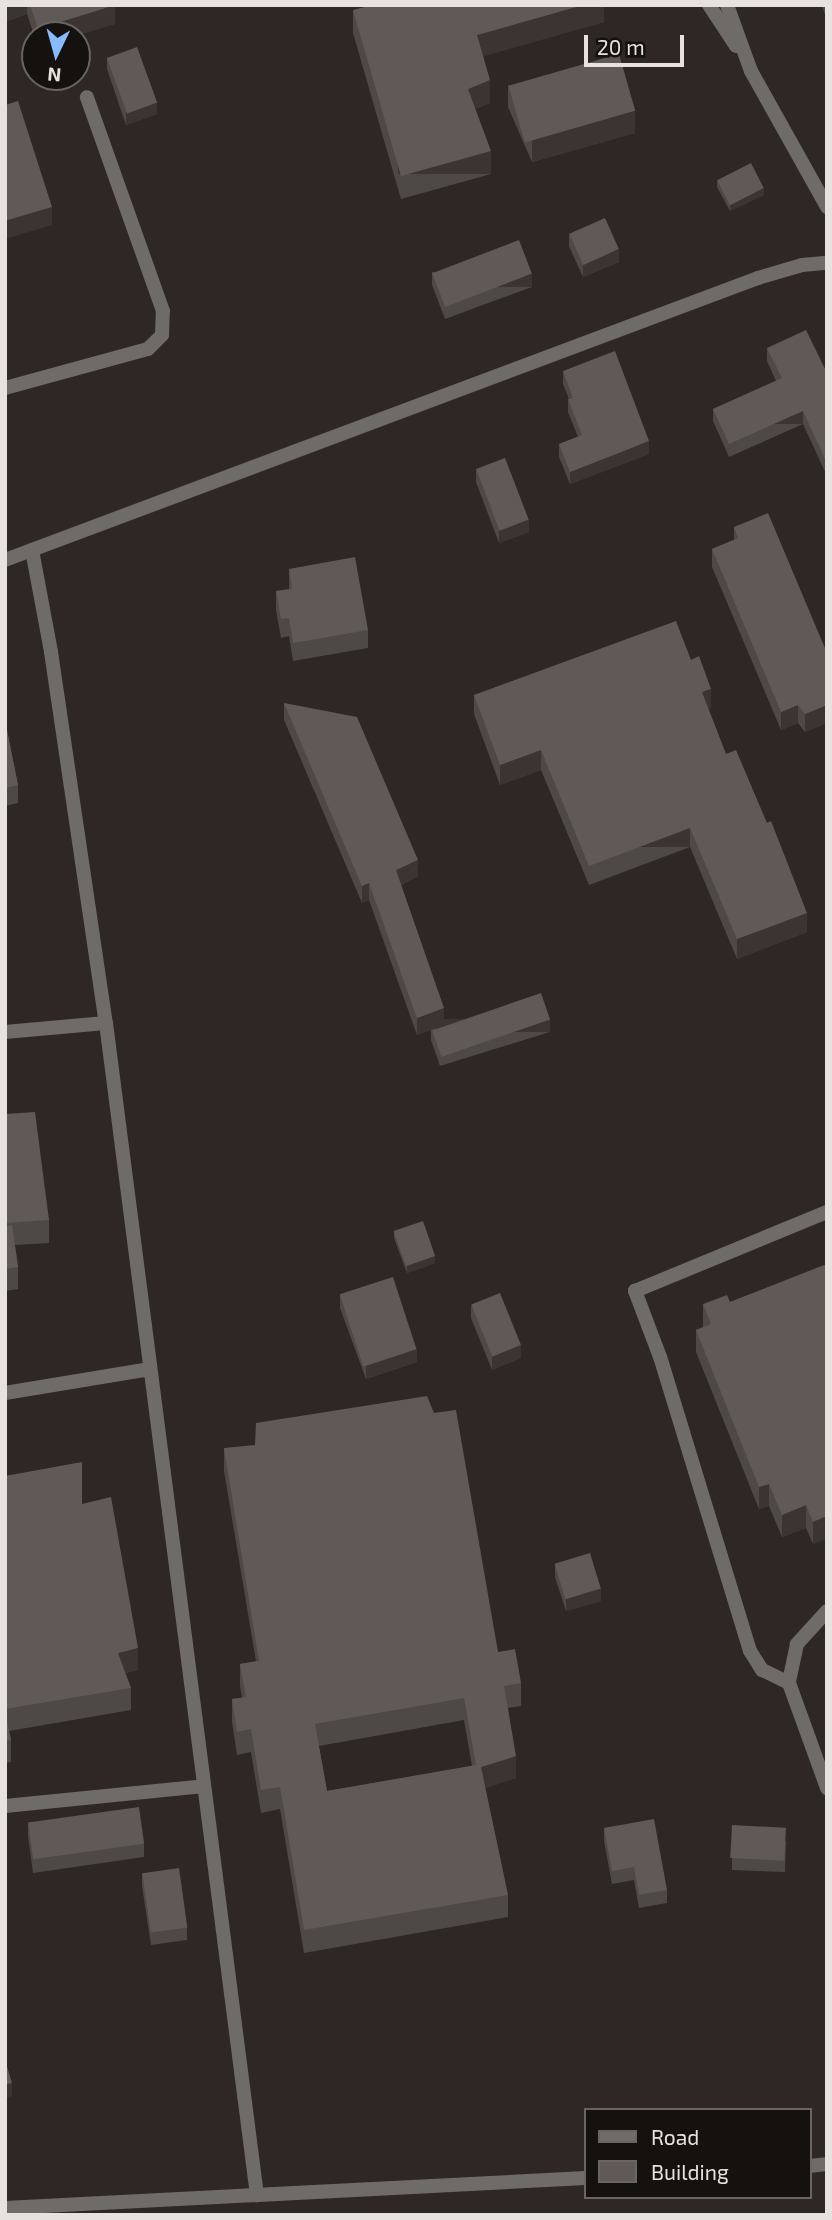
<!DOCTYPE html>
<html>
<head>
<meta charset="utf-8">
<style>
	body { margin:0 }
	#map { position:relative; width:832px; height:2220px; overflow:hidden; background:#2e2724; font-family:"Exo 2",sans-serif }
	div>[style] { position:absolute }
	.service>* { height:14px; margin:-7px; padding:0 7px; transform-origin:7px; border-radius:7px; background:#6e6b69 }
	.minor>* { height:14px; margin:-7px; padding:0 7px; transform-origin:7px; border-radius:7px; background:#6e6b69 }
	.wall>* { inset:0; background:#4f4945 }
	.shaded-wall>* { inset:0; background:#3b3431; transform-origin:0 0 }
	.building>* { inset:0; background:#605955; transform-origin:0 0 }
	span { translate:-50% -50%; white-space:nowrap; text-align:center; line-height:1.15; -webkit-text-stroke:5px #14110f; paint-order:stroke }
	.frame { position:absolute; inset:0; border:7px solid #e7e2e0; pointer-events:none }
	.legend { position:absolute; left:584px; top:2108px; width:228px; height:91px; box-sizing:border-box; background:#14110f; border:2px solid #686563; margin:0; padding:9px 12px; list-style:none; font-size:21px; color:#e7e2e0 }
	.legend li { display:flex; align-items:center; gap:14px; height:35px }
	.legend b { width:35px; border:2px solid #686563 }
	.north { position:absolute; left:21px; top:21px; width:70px; height:70px; box-sizing:border-box; background:#14110f; border:2px solid #686563; border-radius:50%; rotate:185deg; font-size:19px; font-weight:700; line-height:28px; text-align:center; color:#e7e2e0 }
	.north::after { content:''; display:block; margin:auto; width:24px; height:32px; background:#87bbfb; clip-path:polygon(50% 0,100% 100%,50% 72%,0 100%) }
	.scale { position:absolute; left:584px; top:35px; width:100px; height:32px; box-sizing:border-box; border:4px solid #e7e2e0; border-top:0; padding-left:9px; font-size:21px; line-height:24px; white-space:nowrap; color:#e7e2e0; -webkit-text-stroke:5px #14110f; paint-order:stroke }
</style>
</head>
<body>
<div id="map">
	<div class="service">
		<div style="left:5px;top:388px;width:148px;rotate:-15.3deg"></div>
		<div style="left:148px;top:349px;width:20px;rotate:-45deg"></div>
		<div style="left:162px;top:335px;width:24px;rotate:-88deg"></div>
		<div style="left:163px;top:311px;width:227px;rotate:-109.6deg"></div>
	</div>
	<div class="minor">
		<div style="left:709px;top:5px;width:49px;rotate:56.6deg"></div>
		<div style="left:727px;top:5px;width:70px;rotate:70deg"></div>
		<div style="left:751px;top:71px;width:156px;rotate:60.8deg"></div>
		<div style="left:32px;top:550px;width:104px;rotate:79.4deg"></div>
		<div style="left:51px;top:652px;width:375px;rotate:81.6deg"></div>
		<div style="left:106px;top:1023px;width:1182px;rotate:82.66deg"></div>
		<div style="left:5px;top:560px;width:804px;rotate:-20.53deg"></div>
		<div style="left:758px;top:278px;width:46px;rotate:-16.5deg"></div>
		<div style="left:802px;top:265px;width:25px;rotate:-5deg"></div>
		<div style="left:5px;top:1032px;width:101px;rotate:-5.1deg"></div>
		<div style="left:5px;top:1393px;width:147px;rotate:-9.4deg"></div>
		<div style="left:827px;top:1611px;width:45px;rotate:132.3deg"></div>
		<div style="left:797px;top:1644px;width:40px;rotate:102deg"></div>
		<div style="left:789px;top:1683px;width:112px;rotate:70.1deg"></div>
		<div style="left:789px;top:1683px;width:30px;rotate:-154deg"></div>
		<div style="left:762px;top:1670px;width:22px;rotate:-122deg"></div>
		<div style="left:750px;top:1651px;width:307px;rotate:-107deg"></div>
		<div style="left:660px;top:1357px;width:71px;rotate:-110.7deg"></div>
		<div style="left:635px;top:1291px;width:208px;rotate:-22.4deg"></div>
		<div style="left:5px;top:1806px;width:200px;rotate:-5.7deg"></div>
		<div style="left:809px;top:2166px;width:18px;rotate:-6deg"></div>
		<div style="left:5px;top:2208px;width:581px;rotate:-2.96deg"></div>
	</div>
	<div class="wall">
		<div style="clip-path:polygon(5px 5px,115px 5px,115px 24px,77px 35px,35px 35px,35px 38px,27px 14px,5px 22px)"></div>
		<div style="clip-path:polygon(604px 5px,604px 22px,483px 56px,490px 103px,475px 109px,491px 174px,401px 199px,353px 33px,353px 10px)"></div>
		<div style="clip-path:polygon(822px 5px,827px 5px,827px 22px)"></div>
		<div style="clip-path:polygon(107px 57px,157px 114px,126px 125px,107px 69px)"></div>
		<div style="clip-path:polygon(508px 85px,635px 133px,532px 162px,508px 107px)"></div>
		<div style="clip-path:polygon(717px 180px,764px 195px,730px 211px,717px 187px)"></div>
		<div style="clip-path:polygon(569px 234px,619px 262px,583px 277px,569px 246px)"></div>
		<div style="clip-path:polygon(432px 272px,532px 287px,445px 319px,432px 285px)"></div>
		<div style="clip-path:polygon(767px 348px,827px 373px,827px 476px,803px 424px,729px 457px,713px 421px,713px 409px,776px 381px,767px 361px)"></div>
		<div style="clip-path:polygon(563px 371px,649px 454px,570px 484px,559px 457px,559px 444px,578px 437px,568px 412px,568px 399px,569px 399px,563px 384px)"></div>
		<div style="clip-path:polygon(476px 469px,529px 532px,499px 543px,476px 482px)"></div>
		<div style="clip-path:polygon(734px 527px,827px 653px,827px 723px,805px 732px,798px 723px,781px 730px,712px 567px,712px 549px,734px 540px)"></div>
		<div style="clip-path:polygon(289px 569px,368px 630px,368px 648px,293px 661px,289px 636px,281px 638px,276px 610px,276px 591px,289px 589px)"></div>
		<div style="clip-path:polygon(691px 660px,711px 708px,708px 709px,726px 754px,807px 932px,737px 959px,690px 847px,589px 885px,541px 770px,500px 785px,474px 714px,474px 695px)"></div>
		<div style="clip-path:polygon(284px 703px,418px 876px,401px 885px,444px 1023px,550px 1032px,440px 1066px,431px 1040px,431px 1030px,417px 1035px,369px 900px,362px 903px,284px 720px)"></div>
		<div style="clip-path:polygon(5px 720px,18px 785px,18px 803px,5px 806px)"></div>
		<div style="clip-path:polygon(5px 1114px,49px 1220px,49px 1243px,15px 1245px,18px 1267px,18px 1289px,5px 1291px)"></div>
		<div style="clip-path:polygon(394px 1231px,435px 1263px,407px 1273px,394px 1238px)"></div>
		<div style="clip-path:polygon(827px 1264px,813px 1544px,806px 1528px,782px 1537px,769px 1506px,759px 1509px,696px 1352px,696px 1330px,703px 1327px,703px 1304px,730px 1302px)"></div>
		<div style="clip-path:polygon(340px 1295px,417px 1362px,366px 1379px,340px 1308px)"></div>
		<div style="clip-path:polygon(471px 1305px,521px 1358px,492px 1370px,471px 1318px)"></div>
		<div style="clip-path:polygon(evenodd,224px 1448px,498px 1652px,521px 1683px,521px 1706px,508px 1708px,516px 1778px,485px 1788px,508px 1895px,508px 1917px,304px 1953px,280px 1809px,261px 1813px,251px 1752px,237px 1755px,232px 1722px,232px 1699px,242px 1698px,240px 1686px,240px 1664px,256px 1661px,224px 1471px,224px 1448px,464px 1720px,472px 1766px,327px 1791px,319px 1746px,464px 1720px)"></div>
		<div style="clip-path:polygon(5px 1476px,82px 1504px,138px 1670px,125px 1673px,131px 1688px,131px 1710px,9px 1731px,11px 1740px,11px 1762px,5px 1763px)"></div>
		<div style="clip-path:polygon(555px 1564px,601px 1601px,566px 1611px,555px 1577px)"></div>
		<div style="clip-path:polygon(28px 1824px,144px 1844px,144px 1857px,33px 1873px,28px 1836px)"></div>
		<div style="clip-path:polygon(732px 1825px,786px 1841px,785px 1872px,732px 1870px)"></div>
		<div style="clip-path:polygon(604px 1828px,667px 1890px,667px 1903px,639px 1908px,634px 1880px,612px 1884px,604px 1841px)"></div>
		<div style="clip-path:polygon(142px 1873px,187px 1927px,187px 1940px,151px 1945px,142px 1886px)"></div>
	</div>
	<div class="shaded-wall">
		<div style="clip-path:polygon(5px 5px,27px 5px,27px 14px,5px 22px)"></div>
		<div style="clip-path:polygon(115px 5px,115px 24px,77px 35px,38px 35px,38px 29px)"></div>
		<div style="clip-path:polygon(583px 5px,604px 5px,604px 22px,477px 58px,477px 35px)"></div>
		<div style="clip-path:polygon(490px 80px,490px 103px,468px 112px,468px 89px)"></div>
		<div style="clip-path:polygon(157px 102px,157px 114px,126px 125px,126px 112px)"></div>
		<div style="clip-path:polygon(635px 111px,635px 133px,532px 162px,532px 139px)"></div>
		<div style="left:491px;top:151px;width:23px;height:93px;rotate:90deg"></div>
		<div style="clip-path:polygon(764px 188px,764px 195px,730px 211px,730px 205px)"></div>
		<div style="clip-path:polygon(52px 207px,52px 225px,5px 239px,5px 221px)"></div>
		<div style="clip-path:polygon(619px 249px,619px 262px,583px 277px,583px 265px)"></div>
		<div style="left:532px;top:274px;width:13px;height:93px;rotate:90deg"></div>
		<div style="left:803px;top:411px;width:13px;height:81px;rotate:90deg"></div>
		<div style="clip-path:polygon(649px 441px,649px 454px,570px 484px,570px 472px)"></div>
		<div style="clip-path:polygon(529px 519px,529px 532px,499px 543px,499px 530px)"></div>
		<div style="clip-path:polygon(711px 689px,711px 708px,702px 712px,702px 692px)"></div>
		<div style="clip-path:polygon(798px 705px,798px 723px,781px 730px,781px 712px)"></div>
		<div style="clip-path:polygon(827px 705px,827px 723px,805px 732px,805px 714px)"></div>
		<div style="clip-path:polygon(541px 750px,541px 770px,500px 785px,500px 765px)"></div>
		<div style="left:690px;top:828px;width:19px;height:108px;rotate:90deg"></div>
		<div style="clip-path:polygon(418px 860px,418px 876px,396px 887px,396px 870px)"></div>
		<div style="clip-path:polygon(369px 883px,369px 900px,362px 903px,362px 886px)"></div>
		<div style="clip-path:polygon(807px 913px,807px 932px,737px 959px,737px 939px)"></div>
		<div style="clip-path:polygon(444px 1008px,444px 1025px,417px 1035px,417px 1018px)"></div>
		<div style="left:550px;top:1019px;width:13px;height:115px;rotate:90deg"></div>
		<div style="clip-path:polygon(435px 1256px,435px 1263px,407px 1273px,407px 1266px)"></div>
		<div style="clip-path:polygon(521px 1345px,521px 1358px,492px 1370px,492px 1357px)"></div>
		<div style="clip-path:polygon(417px 1349px,417px 1362px,366px 1379px,366px 1366px)"></div>
		<div style="clip-path:polygon(769px 1484px,769px 1506px,759px 1509px,759px 1487px)"></div>
		<div style="clip-path:polygon(806px 1505px,806px 1528px,782px 1537px,782px 1515px)"></div>
		<div style="clip-path:polygon(827px 1516px,827px 1539px,813px 1544px,813px 1522px)"></div>
		<div style="clip-path:polygon(601px 1588px,601px 1601px,566px 1611px,566px 1599px)"></div>
		<div style="clip-path:polygon(138px 1648px,138px 1670px,118px 1675px,118px 1653px)"></div>
		<div style="clip-path:polygon(516px 1756px,516px 1778px,481px 1790px,481px 1767px)"></div>
		<div style="clip-path:polygon(12px 2083px,12px 2096px,5px 2098px,5px 2085px)"></div>
	</div>
	<div class="building">
		<div style="clip-path:polygon(30px 5px,115px 5px,38px 29px)"></div>
		<div style="clip-path:polygon(372px 5px,583px 5px,477px 35px,490px 80px,468px 89px,491px 151px,401px 176px,353px 10px)"></div>
		<div style="left:137px;top:47px;width:59px;height:32px;rotate:70deg"></div>
		<div style="left:619px;top:54px;width:59px;height:115px;rotate:74deg"></div>
		<div style="clip-path:polygon(18px 101px,52px 207px,5px 221px,5px 105px)"></div>
		<div style="left:751px;top:163px;width:28px;height:38px;rotate:63deg"></div>
		<div style="left:605px;top:218px;width:34px;height:39px;rotate:66deg"></div>
		<div style="left:519px;top:240px;width:36px;height:93px;rotate:69deg"></div>
		<div style="clip-path:polygon(806px 330px,827px 373px,827px 463px,803px 411px,729px 444px,713px 409px,782px 378px,767px 348px)"></div>
		<div style="clip-path:polygon(615px 351px,649px 441px,570px 472px,559px 444px,582px 435px,568px 399px,573px 398px,563px 371px)"></div>
		<div style="left:505px;top:458px;width:66px;height:31px;rotate:69deg"></div>
		<div style="clip-path:polygon(768px 513px,827px 653px,827px 705px,805px 714px,798px 705px,781px 712px,712px 549px,738px 538px,734px 527px)"></div>
		<div style="clip-path:polygon(355px 557px,368px 630px,293px 643px,289px 618px,281px 619px,276px 591px,292px 589px,289px 569px)"></div>
		<div style="clip-path:polygon(676px 621px,691px 660px,699px 656px,711px 689px,702px 692px,726px 754px,736px 750px,767px 823px,771px 821px,807px 913px,737px 939px,690px 828px,589px 866px,541px 750px,500px 765px,474px 695px)"></div>
		<div style="clip-path:polygon(284px 703px,357px 717px,418px 860px,396px 870px,444px 1008px,417px 1018px,369px 883px,362px 886px)"></div>
		<div style="clip-path:polygon(5px 720px,18px 785px,5px 788px)"></div>
		<div style="left:541px;top:993px;width:28px;height:115px;rotate:71deg"></div>
		<div style="clip-path:polygon(35px 1112px,49px 1220px,7px 1223px,5px 1210px,5px 1114px)"></div>
		<div style="left:423px;top:1221px;width:37px;height:31px;rotate:71deg"></div>
		<div style="clip-path:polygon(12px 1225px,18px 1267px,5px 1269px,5px 1226px)"></div>
		<div style="clip-path:polygon(827px 1264px,827px 1516px,813px 1522px,806px 1505px,782px 1515px,769px 1484px,759px 1487px,696px 1330px,711px 1324px,703px 1304px,727px 1295px,730px 1302px)"></div>
		<div style="left:393px;top:1277px;width:76px;height:56px;rotate:72deg"></div>
		<div style="left:500px;top:1293px;width:56px;height:31px;rotate:68deg"></div>
		<div style="clip-path:polygon(evenodd,427px 1396px,434px 1413px,456px 1410px,498px 1652px,515px 1649px,521px 1683px,504px 1686px,516px 1756px,481px 1767px,508px 1895px,304px 1930px,280px 1787px,261px 1790px,251px 1729px,237px 1732px,232px 1699px,246px 1697px,240px 1664px,259px 1661px,224px 1448px,255px 1445px,256px 1423px,427px 1396px,464px 1698px,476px 1765px,327px 1791px,315px 1724px,464px 1698px)"></div>
		<div style="clip-path:polygon(82px 1462px,82px 1504px,111px 1497px,138px 1648px,118px 1653px,131px 1688px,5px 1709px,5px 1476px)"></div>
		<div style="left:590px;top:1553px;width:37px;height:37px;rotate:73deg"></div>
		<div style="clip-path:polygon(5px 1711px,11px 1740px,5px 1741px)"></div>
		<div style="left:139px;top:1807px;width:37px;height:112px;rotate:82deg"></div>
		<div style="clip-path:polygon(654px 1819px,667px 1890px,639px 1895px,634px 1867px,612px 1871px,604px 1828px)"></div>
		<div style="left:732px;top:1825px;width:54px;height:33px;rotate:3deg"></div>
		<div style="left:179px;top:1868px;width:60px;height:37px;rotate:82deg"></div>
		<div style="clip-path:polygon(5px 2060px,12px 2083px,5px 2085px)"></div>
	</div>
	<div class="frame"></div>
	<ul class="legend">
	<li><b style="height:9px;background:#6e6b69"></b>Road</li>
	<li><b style="height:19px;background:#605955"></b>Building</li>
	</ul>
	<div class="north">N</div>
	<div class="scale">20 m</div>
</div>
</body>
</html>
